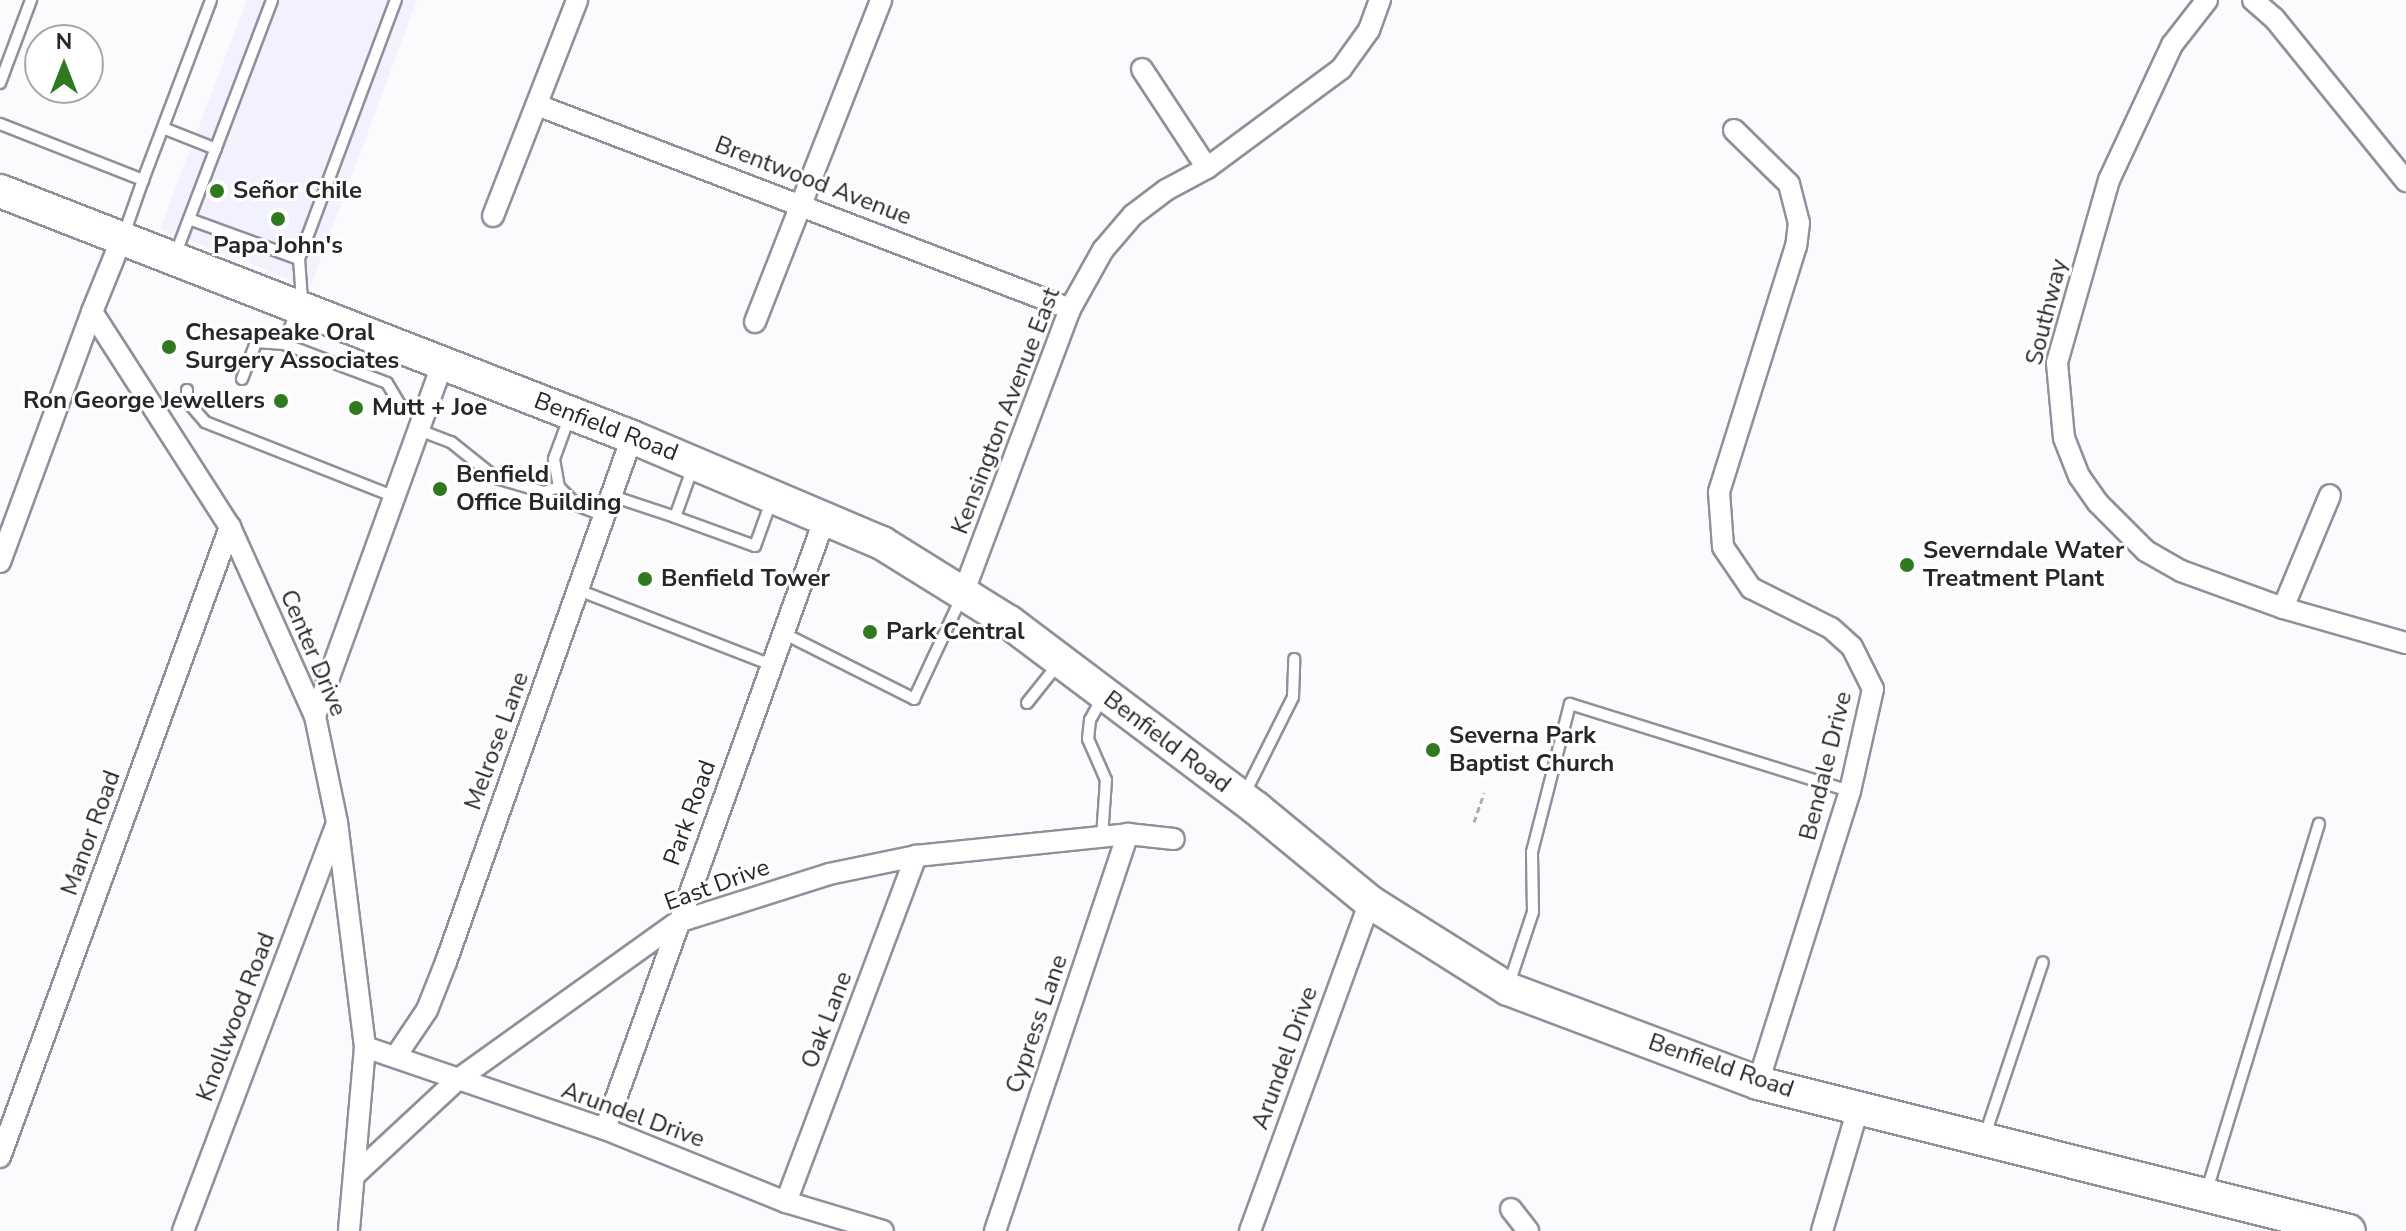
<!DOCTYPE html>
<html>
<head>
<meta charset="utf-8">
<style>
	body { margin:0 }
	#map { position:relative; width:2406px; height:1231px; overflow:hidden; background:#fbfbfd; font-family:"Nunito Sans",sans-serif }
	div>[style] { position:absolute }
	.built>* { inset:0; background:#f2f1fe }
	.path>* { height:3px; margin-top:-1.5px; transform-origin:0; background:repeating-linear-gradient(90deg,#afafb2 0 6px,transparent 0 10px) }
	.roads { filter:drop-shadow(2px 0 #918f9c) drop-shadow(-2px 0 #918f9c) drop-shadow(0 2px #918f9c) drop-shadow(0 -2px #918f9c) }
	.service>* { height:10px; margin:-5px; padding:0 5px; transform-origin:5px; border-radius:5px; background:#fff }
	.minor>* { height:20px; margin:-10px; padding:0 10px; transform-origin:10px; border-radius:10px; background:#fff }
	.primary>* { height:32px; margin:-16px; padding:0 16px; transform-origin:16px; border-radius:16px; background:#fff }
	.dots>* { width:22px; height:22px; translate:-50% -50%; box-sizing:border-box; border:4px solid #fff; border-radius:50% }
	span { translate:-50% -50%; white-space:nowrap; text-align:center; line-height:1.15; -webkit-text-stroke:6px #fff; paint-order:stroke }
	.street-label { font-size:24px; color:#26262b }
	.poi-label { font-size:24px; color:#26262b; font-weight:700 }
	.left { translate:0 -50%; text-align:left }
	.right { translate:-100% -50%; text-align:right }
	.north { position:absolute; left:24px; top:24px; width:80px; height:80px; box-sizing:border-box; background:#fff; border:2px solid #a8a8aa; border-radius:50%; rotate:0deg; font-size:22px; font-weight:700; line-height:32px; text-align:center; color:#26262b }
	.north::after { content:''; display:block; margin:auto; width:28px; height:36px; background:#30791f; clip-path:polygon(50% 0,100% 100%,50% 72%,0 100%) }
</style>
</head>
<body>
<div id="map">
	<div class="built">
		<div style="clip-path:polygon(247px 0,417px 0,310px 287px,160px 229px)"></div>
	</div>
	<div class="path">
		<div style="left:1474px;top:822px;width:31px;rotate:-71deg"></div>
	</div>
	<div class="roads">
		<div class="service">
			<div style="left:0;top:83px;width:89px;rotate:-69.5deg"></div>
			<div style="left:0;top:124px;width:154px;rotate:21.4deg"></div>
			<div style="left:143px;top:180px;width:192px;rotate:-69.3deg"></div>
			<div style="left:163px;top:128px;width:57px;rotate:21.6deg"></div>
			<div style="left:189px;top:219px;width:117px;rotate:20deg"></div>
			<div style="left:299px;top:259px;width:277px;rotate:-69.5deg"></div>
			<div style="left:123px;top:237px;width:60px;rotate:-70.7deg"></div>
			<div style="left:176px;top:253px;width:271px;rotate:-69.2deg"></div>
			<div style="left:299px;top:259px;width:41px;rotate:85.8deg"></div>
			<div style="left:296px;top:312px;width:34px;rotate:111deg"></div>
			<div style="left:284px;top:344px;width:110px;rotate:20.7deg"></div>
			<div style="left:387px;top:383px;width:26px;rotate:59deg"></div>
			<div style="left:400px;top:405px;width:26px;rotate:18deg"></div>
			<div style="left:242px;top:379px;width:40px;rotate:-69deg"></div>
			<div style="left:256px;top:342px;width:28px;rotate:4deg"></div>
			<div style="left:187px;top:390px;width:11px;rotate:90deg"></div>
			<div style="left:187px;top:401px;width:28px;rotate:49deg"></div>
			<div style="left:205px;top:422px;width:202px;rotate:21.5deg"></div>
			<div style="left:569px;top:418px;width:44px;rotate:110.1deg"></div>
			<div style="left:554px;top:459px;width:28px;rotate:80deg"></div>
			<div style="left:559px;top:487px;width:25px;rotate:45deg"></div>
			<div style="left:577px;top:505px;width:29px;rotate:22deg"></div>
			<div style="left:419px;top:430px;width:34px;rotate:21deg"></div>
			<div style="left:451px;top:442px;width:58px;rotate:38.7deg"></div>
			<div style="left:496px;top:478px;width:50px;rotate:16.3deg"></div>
			<div style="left:544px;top:492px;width:16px;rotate:-18deg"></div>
			<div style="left:612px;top:496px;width:66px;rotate:18.4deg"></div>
			<div style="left:675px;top:517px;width:53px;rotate:-70.2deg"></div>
			<div style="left:675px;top:517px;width:85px;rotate:19.9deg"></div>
			<div style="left:755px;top:546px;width:50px;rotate:-70.1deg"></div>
			<div style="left:578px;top:590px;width:207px;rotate:21.2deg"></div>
			<div style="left:783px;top:633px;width:147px;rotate:26.7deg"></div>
			<div style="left:914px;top:699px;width:111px;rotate:-65deg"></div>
			<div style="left:1027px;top:703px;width:51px;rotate:-51.3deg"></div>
			<div style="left:1245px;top:793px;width:107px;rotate:-63.4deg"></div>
			<div style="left:1293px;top:697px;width:38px;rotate:-88deg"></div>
			<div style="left:1102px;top:837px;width:57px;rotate:-86deg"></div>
			<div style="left:1106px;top:780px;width:45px;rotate:-113.7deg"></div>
			<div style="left:1088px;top:739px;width:19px;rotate:-84deg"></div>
			<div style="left:1090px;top:720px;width:26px;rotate:-61deg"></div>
			<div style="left:1509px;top:984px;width:76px;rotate:-71.6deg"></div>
			<div style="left:1533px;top:912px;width:60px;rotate:-91deg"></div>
			<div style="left:1532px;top:852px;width:153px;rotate:-75.6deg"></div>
			<div style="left:1570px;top:704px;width:293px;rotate:17.3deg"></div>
			<div style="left:1985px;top:1135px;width:182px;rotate:-71.5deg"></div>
			<div style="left:2207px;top:1190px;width:383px;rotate:-73deg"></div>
		</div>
		<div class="minor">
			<div style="left:2207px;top:0;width:57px;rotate:127.9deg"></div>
			<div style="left:2172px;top:45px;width:149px;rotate:115deg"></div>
			<div style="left:2109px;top:180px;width:190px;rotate:105.9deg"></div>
			<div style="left:2057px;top:363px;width:75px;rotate:84.7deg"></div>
			<div style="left:2064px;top:438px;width:41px;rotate:68.5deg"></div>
			<div style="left:2079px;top:476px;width:33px;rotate:55deg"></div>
			<div style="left:2098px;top:503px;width:68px;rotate:45deg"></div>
			<div style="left:2146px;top:551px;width:40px;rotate:29.7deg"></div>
			<div style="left:2181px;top:571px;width:109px;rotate:19.9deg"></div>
			<div style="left:2283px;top:608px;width:128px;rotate:15.9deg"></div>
			<div style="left:2253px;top:0;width:28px;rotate:41deg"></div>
			<div style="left:2274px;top:18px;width:210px;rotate:51deg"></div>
			<div style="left:1142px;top:69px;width:118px;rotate:56.7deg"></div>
			<div style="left:537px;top:105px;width:571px;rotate:20.94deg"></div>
			<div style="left:1734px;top:130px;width:77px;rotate:44.5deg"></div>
			<div style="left:1789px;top:184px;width:40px;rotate:75.6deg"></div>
			<div style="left:1799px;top:223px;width:23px;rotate:97deg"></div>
			<div style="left:1796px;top:246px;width:258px;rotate:107.4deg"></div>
			<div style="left:1719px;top:492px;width:55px;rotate:85.8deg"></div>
			<div style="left:1723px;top:547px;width:50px;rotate:55.7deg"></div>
			<div style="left:1751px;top:588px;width:89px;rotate:26.6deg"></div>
			<div style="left:1831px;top:628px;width:28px;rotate:42deg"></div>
			<div style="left:1852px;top:647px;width:47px;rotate:63.4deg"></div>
			<div style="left:1873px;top:689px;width:105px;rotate:102.7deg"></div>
			<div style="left:1850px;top:791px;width:306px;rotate:107.5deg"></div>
			<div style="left:493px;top:216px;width:232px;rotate:-68.7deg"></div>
			<div style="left:122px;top:238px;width:80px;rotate:112.1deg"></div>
			<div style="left:92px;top:312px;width:255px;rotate:57.3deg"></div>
			<div style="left:230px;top:527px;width:207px;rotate:65.8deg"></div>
			<div style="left:315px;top:716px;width:108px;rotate:78.3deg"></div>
			<div style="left:337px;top:822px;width:227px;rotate:82.9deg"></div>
			<div style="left:365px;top:1047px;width:185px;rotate:95deg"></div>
			<div style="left:755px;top:322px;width:346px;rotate:-68.6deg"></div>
			<div style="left:0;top:562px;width:266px;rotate:-69.8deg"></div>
			<div style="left:964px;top:591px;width:301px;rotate:-69.4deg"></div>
			<div style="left:1070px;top:309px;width:68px;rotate:-60.8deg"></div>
			<div style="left:1103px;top:250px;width:46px;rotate:-49.4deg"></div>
			<div style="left:1133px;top:215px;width:41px;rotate:-37.1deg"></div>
			<div style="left:1166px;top:190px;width:47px;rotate:-28.2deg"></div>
			<div style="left:1207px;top:168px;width:167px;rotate:-36.5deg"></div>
			<div style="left:1341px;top:69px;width:48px;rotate:-54.3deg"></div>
			<div style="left:1369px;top:30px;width:32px;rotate:-70deg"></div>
			<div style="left:2283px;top:608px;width:122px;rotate:-67.4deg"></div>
			<div style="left:315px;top:716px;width:375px;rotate:-70.1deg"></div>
			<div style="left:365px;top:1047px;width:254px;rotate:18.9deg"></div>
			<div style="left:605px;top:1129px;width:195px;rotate:22deg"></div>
			<div style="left:786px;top:1202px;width:101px;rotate:16.6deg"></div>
			<div style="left:396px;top:1056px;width:55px;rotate:-56deg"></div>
			<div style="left:427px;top:1010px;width:52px;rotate:-68.4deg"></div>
			<div style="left:446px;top:962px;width:557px;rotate:-70.49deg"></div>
			<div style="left:605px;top:1129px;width:653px;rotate:-70.2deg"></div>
			<div style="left:0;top:1157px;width:671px;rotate:-69.94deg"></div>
			<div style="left:357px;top:1173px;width:137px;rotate:-42.9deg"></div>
			<div style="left:457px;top:1080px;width:272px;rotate:-35.6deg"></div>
			<div style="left:678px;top:922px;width:158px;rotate:-17.6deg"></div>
			<div style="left:829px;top:874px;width:89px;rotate:-11.7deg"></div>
			<div style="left:916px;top:856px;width:213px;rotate:-5.9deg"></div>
			<div style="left:1128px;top:834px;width:46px;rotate:6.2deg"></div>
			<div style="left:786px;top:1202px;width:370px;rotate:-69.4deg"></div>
			<div style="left:1511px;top:1209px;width:28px;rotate:52deg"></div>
			<div style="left:183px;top:1231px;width:433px;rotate:-69.3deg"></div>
			<div style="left:995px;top:1231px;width:419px;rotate:-71.5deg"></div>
			<div style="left:1250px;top:1231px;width:350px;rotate:-70deg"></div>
			<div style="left:1822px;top:1231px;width:127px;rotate:-73.6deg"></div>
		</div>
		<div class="primary">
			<div style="left:0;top:191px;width:678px;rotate:21.27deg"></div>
			<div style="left:632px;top:437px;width:272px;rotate:23deg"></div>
			<div style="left:882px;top:543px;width:150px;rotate:31.9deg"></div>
			<div style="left:1009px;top:622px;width:309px;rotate:37deg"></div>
			<div style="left:1256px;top:808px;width:148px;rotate:39.5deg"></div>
			<div style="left:1370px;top:902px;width:163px;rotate:32.2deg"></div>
			<div style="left:1508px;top:989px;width:267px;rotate:20.6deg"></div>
			<div style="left:1758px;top:1083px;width:609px;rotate:14.06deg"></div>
		</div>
	</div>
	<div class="dots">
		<div style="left:217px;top:191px;background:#30791f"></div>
		<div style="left:278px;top:219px;background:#30791f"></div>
		<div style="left:169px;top:347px;background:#30791f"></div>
		<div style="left:281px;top:401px;background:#30791f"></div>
		<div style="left:356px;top:408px;background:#30791f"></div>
		<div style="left:440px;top:489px;background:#30791f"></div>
		<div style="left:1907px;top:565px;background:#30791f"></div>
		<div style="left:645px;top:579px;background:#30791f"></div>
		<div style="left:870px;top:632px;background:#30791f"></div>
		<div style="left:1433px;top:750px;background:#30791f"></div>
	</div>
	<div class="street-label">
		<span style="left:813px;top:181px;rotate:21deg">Brentwood Avenue</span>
		<span style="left:2047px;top:312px;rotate:-76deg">Southway</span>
		<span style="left:1006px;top:411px;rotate:-69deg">Kensington Avenue East</span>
		<span style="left:606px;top:427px;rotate:21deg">Benfield Road</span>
		<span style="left:313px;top:653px;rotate:67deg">Center Drive</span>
		<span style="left:497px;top:741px;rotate:-70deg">Melrose Lane</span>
		<span style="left:1167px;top:742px;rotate:37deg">Benfield Road</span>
		<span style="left:1826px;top:766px;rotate:-76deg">Bendale Drive</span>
		<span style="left:690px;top:813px;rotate:-70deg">Park Road</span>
		<span style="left:91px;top:833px;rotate:-70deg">Manor Road</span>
		<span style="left:717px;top:885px;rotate:-20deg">East Drive</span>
		<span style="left:236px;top:1017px;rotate:-69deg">Knollwood Road</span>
		<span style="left:827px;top:1020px;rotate:-69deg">Oak Lane</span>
		<span style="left:1037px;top:1024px;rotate:-71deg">Cypress Lane</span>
		<span style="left:1285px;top:1058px;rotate:-70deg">Arundel Drive</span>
		<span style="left:1721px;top:1066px;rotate:19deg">Benfield Road</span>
		<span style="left:633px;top:1115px;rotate:20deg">Arundel Drive</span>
	</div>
	<div class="poi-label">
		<span class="left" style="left:233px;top:191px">Señor Chile</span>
		<span style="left:278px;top:246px">Papa John's</span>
		<span class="left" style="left:185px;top:347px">Chesapeake Oral<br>Surgery Associates</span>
		<span class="right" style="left:265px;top:401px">Ron George Jewellers</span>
		<span class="left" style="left:372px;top:408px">Mutt + Joe</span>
		<span class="left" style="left:456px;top:489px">Benfield<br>Office Building</span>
		<span class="left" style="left:1923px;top:565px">Severndale Water<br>Treatment Plant</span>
		<span class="left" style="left:661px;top:579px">Benfield Tower</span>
		<span class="left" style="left:886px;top:632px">Park Central</span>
		<span class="left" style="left:1449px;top:750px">Severna Park<br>Baptist Church</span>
	</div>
	<div class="north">N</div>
</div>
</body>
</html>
